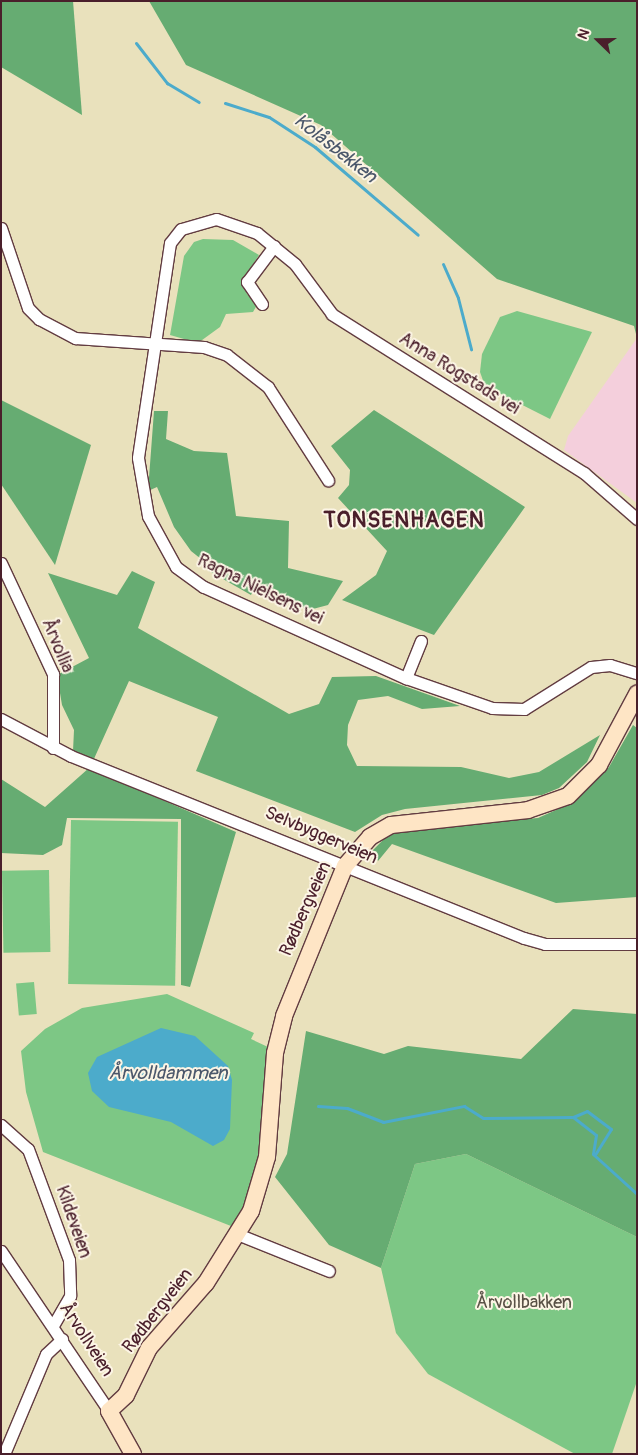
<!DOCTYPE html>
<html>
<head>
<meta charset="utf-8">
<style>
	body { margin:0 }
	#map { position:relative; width:638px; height:1455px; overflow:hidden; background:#e9e1bc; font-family:Pangolin,sans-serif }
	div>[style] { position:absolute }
	.built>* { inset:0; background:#f4cfdc }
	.green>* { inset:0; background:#7dc785; transform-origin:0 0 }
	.forest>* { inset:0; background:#66ac72 }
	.water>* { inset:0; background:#4cabcb }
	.stream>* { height:3px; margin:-1.5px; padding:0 1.5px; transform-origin:1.5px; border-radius:1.5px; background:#4cabcb }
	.roads { filter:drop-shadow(1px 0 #623c41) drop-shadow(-1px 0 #623c41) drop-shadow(0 1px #623c41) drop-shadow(0 -1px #623c41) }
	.street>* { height:11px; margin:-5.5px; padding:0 5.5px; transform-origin:5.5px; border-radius:5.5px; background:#fff }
	.secondary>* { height:16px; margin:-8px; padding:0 8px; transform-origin:8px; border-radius:8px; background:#fee5c5 }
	span { translate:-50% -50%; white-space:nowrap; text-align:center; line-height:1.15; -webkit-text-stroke:4px #fcf5e5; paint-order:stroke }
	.street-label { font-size:18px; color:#4a1f2b }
	.park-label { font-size:18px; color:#595146 }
	.water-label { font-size:19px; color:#4b576b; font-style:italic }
	.district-label { font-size:22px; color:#4a1f2b; font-weight:700; letter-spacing:1px }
	.frame { position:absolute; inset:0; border:2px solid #4a1f2b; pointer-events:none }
	.north { position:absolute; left:573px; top:15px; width:50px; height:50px; -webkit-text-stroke:4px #fcf5e5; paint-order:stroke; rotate:292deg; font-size:14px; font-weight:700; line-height:20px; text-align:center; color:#4a1f2b }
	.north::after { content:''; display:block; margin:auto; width:18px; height:22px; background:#4a1f2b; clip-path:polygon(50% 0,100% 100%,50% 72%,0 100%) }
</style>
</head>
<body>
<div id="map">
	<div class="built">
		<div style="clip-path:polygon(637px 338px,637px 503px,564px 450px,568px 436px)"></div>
	</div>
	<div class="green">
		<div style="clip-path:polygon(203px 239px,233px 240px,259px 255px,243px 280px,247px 294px,257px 305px,253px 312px,226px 314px,220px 327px,198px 343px,170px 335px,184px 256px,194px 242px)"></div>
		<div style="clip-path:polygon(517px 311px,592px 332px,550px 419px,485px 386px,480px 372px,482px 354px,500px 317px)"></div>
		<div style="left:71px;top:820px;width:107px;height:164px;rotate:1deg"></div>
		<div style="left:49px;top:870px;width:82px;height:47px;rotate:89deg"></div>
		<div style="left:34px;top:982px;width:32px;height:18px;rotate:85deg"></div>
		<div style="clip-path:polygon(167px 994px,254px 1033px,251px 1039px,268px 1047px,260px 1156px,236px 1228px,43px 1152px,26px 1092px,21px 1051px,45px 1029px,82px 1008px)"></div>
		<div style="clip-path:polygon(466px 1154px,637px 1237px,637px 1381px,612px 1454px,575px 1454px,428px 1374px,396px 1333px,381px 1268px,415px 1164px)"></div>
	</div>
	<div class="forest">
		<div style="clip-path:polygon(1px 1px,73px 1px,82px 115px,1px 67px)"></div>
		<div style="clip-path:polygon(149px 1px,637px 1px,637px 338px,634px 326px,497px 279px,321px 125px,186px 65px)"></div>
		<div style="clip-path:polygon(1px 400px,91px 445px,55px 565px,1px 484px)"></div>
		<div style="clip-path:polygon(374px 410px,525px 507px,434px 635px,342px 600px,376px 575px,387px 551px,338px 498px,349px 485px,350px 470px,331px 446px)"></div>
		<div style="clip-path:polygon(154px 411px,168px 411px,166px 439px,194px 451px,227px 453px,236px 516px,289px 521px,288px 568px,343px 581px,328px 605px,309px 610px,256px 585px,251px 595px,209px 571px,211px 567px,191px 551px,174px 527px,157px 487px,148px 491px)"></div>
		<div style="clip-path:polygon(132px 571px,155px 582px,138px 628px,289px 714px,319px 704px,332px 677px,376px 676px,460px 706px,422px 709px,388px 696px,358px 700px,348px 725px,347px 745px,357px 766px,461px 767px,509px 778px,539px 772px,600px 735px,587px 762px,559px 788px,542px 795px,405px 809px,382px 815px,355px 832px,196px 771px,218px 717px,129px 681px,93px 761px,73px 751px,74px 730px,62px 705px,57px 675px,89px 658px,48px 573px,117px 595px)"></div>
		<div style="clip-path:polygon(633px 725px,637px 728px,637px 897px,556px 903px,392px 844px,378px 861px,372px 851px,387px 836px,411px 827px,538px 818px,565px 806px,609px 767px)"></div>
		<div style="clip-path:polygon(89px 768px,236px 832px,190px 987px,181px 985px,181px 819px,67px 818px,62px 845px,43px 855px,1px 853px,1px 779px,45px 807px)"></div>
		<div style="clip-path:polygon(573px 1009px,637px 1014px,637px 1237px,466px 1154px,415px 1164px,381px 1268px,329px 1245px,275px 1177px,287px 1154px,306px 1031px,384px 1054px,408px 1046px,521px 1059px)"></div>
	</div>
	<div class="water">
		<div style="clip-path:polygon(161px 1028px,195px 1036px,228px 1066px,232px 1080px,230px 1129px,224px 1140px,213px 1146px,171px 1122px,109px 1107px,92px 1091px,88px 1073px,97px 1057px)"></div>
	</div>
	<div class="stream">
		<div style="left:136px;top:43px;width:51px;rotate:52.2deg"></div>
		<div style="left:167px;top:83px;width:37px;rotate:31deg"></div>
		<div style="left:225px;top:103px;width:46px;rotate:17.7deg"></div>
		<div style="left:269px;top:117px;width:55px;rotate:33.1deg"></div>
		<div style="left:315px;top:147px;width:135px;rotate:40.5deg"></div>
		<div style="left:443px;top:264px;width:37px;rotate:66deg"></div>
		<div style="left:458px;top:298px;width:53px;rotate:75.7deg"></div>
		<div style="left:318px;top:1106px;width:29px;rotate:4deg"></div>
		<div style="left:347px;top:1108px;width:39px;rotate:21deg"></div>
		<div style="left:383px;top:1122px;width:83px;rotate:-11.2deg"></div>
		<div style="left:464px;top:1106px;width:22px;rotate:32deg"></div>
		<div style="left:483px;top:1118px;width:90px;rotate:-0.6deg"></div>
		<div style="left:573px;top:1117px;width:29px;rotate:38deg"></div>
		<div style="left:596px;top:1135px;width:19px;rotate:99deg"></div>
		<div style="left:593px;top:1154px;width:59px;rotate:42.3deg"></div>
		<div style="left:573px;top:1117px;width:15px;rotate:-23deg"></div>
		<div style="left:587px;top:1111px;width:30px;rotate:37deg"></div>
		<div style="left:611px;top:1129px;width:31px;rotate:122deg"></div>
	</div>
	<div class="roads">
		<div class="street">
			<div style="left:1px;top:228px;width:84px;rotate:71.4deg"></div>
			<div style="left:28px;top:308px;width:16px;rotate:45deg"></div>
			<div style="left:39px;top:319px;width:41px;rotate:27.8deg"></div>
			<div style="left:75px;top:338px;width:129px;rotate:4deg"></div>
			<div style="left:204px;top:347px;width:24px;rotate:19deg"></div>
			<div style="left:227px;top:355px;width:52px;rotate:38deg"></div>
			<div style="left:268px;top:387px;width:111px;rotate:57.2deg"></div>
			<div style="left:262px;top:304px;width:27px;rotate:-124deg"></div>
			<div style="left:247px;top:282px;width:45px;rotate:-53.1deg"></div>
			<div style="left:637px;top:519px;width:70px;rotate:-139deg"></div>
			<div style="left:584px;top:473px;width:298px;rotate:-147.8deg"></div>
			<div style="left:332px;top:314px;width:62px;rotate:-126.5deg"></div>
			<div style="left:295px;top:264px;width:49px;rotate:-140.8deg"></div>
			<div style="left:257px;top:233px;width:43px;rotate:-161.1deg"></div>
			<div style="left:216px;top:219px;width:36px;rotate:164deg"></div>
			<div style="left:181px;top:229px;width:18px;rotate:128deg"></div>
			<div style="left:170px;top:243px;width:217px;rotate:98.5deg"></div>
			<div style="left:138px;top:458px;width:59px;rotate:80.2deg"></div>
			<div style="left:148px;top:516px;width:58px;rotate:61.2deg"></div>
			<div style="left:176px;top:567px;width:34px;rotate:36deg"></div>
			<div style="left:204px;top:587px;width:222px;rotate:24.3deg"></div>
			<div style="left:406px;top:678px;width:91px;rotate:19.2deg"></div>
			<div style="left:492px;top:708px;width:32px;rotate:2deg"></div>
			<div style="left:524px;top:709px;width:79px;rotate:-32.1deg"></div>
			<div style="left:591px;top:667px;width:19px;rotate:-6deg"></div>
			<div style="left:610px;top:665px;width:28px;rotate:17deg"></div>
			<div style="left:1px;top:563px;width:123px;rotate:64.9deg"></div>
			<div style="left:53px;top:674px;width:74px;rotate:90deg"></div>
			<div style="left:406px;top:678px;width:40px;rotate:-68deg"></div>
			<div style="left:1px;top:719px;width:79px;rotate:27.9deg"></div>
			<div style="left:71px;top:756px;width:488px;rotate:21.9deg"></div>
			<div style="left:524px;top:938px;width:22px;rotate:16deg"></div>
			<div style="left:545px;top:944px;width:92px"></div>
			<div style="left:1px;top:1125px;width:36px;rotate:42deg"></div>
			<div style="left:28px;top:1149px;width:118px;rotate:69.7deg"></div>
			<div style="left:69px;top:1260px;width:36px;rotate:88deg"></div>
			<div style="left:70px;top:1296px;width:34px;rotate:120deg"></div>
			<div style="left:237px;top:1234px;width:99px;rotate:21.9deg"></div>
			<div style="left:1px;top:1251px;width:193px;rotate:56deg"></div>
			<div style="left:4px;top:1454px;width:108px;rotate:-67.2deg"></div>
			<div style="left:46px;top:1354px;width:22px;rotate:-43deg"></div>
		</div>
		<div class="secondary">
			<div style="left:133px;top:1454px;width:49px;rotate:-119.2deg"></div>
			<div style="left:109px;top:1411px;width:23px;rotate:-43deg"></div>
			<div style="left:126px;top:1395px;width:52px;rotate:-63.9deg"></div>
			<div style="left:149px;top:1348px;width:86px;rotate:-48.8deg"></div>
			<div style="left:206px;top:1283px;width:85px;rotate:-58deg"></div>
			<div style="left:251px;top:1211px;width:56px;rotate:-73.5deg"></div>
			<div style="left:267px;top:1157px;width:104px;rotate:-85.6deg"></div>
			<div style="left:275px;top:1053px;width:38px;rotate:-76deg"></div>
			<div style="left:284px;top:1016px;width:162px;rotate:-67.9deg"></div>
			<div style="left:345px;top:866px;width:38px;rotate:-49deg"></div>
			<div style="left:370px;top:837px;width:24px;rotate:-30deg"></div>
			<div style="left:391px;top:825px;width:138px;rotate:-6.2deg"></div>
			<div style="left:528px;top:810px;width:42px;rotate:-19.3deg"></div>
			<div style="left:568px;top:796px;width:44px;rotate:-45deg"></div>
			<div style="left:599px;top:765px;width:81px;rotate:-61.8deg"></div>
		</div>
	</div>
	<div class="street-label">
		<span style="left:459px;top:374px;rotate:32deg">Anna Rogstads vei</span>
		<span style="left:260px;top:590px;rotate:26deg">Ragna Nielsens vei</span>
		<span style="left:57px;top:646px;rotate:68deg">Årvollia</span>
		<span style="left:321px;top:836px;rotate:23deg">Selvbyggerveien</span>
		<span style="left:306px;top:909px;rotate:-66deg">Rødbergveien</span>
		<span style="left:73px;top:1222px;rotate:71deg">Kildeveien</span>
		<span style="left:158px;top:1311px;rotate:-52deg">Rødbergveien</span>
		<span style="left:86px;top:1340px;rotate:57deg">Årvollveien</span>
	</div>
	<div class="park-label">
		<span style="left:524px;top:1303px">Årvollbakken</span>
	</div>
	<div class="water-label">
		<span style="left:335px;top:149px;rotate:38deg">Kolåsbekken</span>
		<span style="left:168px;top:1074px">Årvolldammen</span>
	</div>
	<div class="district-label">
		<span style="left:404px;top:521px">TONSENHAGEN</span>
	</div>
	<div class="frame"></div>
	<div class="north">N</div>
</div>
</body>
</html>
